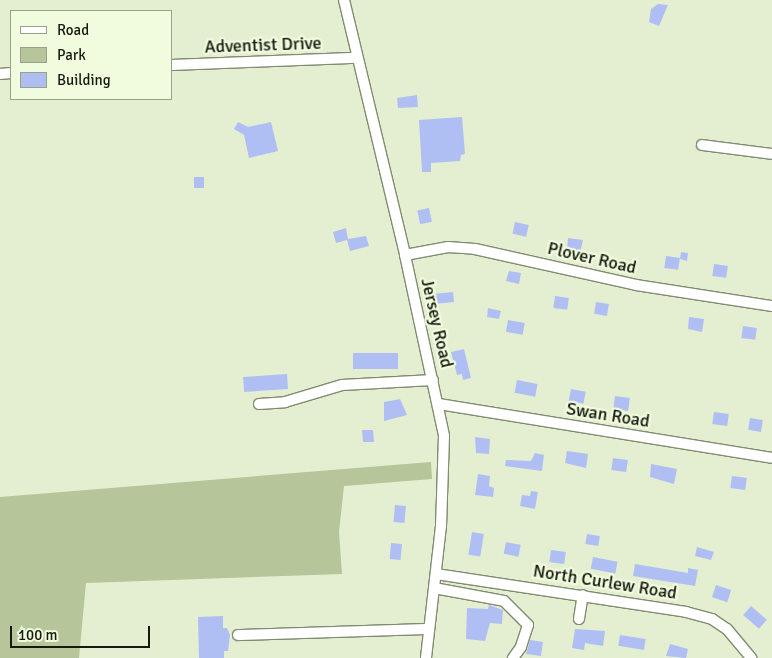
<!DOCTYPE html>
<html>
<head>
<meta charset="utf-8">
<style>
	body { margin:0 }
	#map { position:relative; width:772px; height:658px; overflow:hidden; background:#e4eed1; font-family:Signika,sans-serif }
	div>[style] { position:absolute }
	.green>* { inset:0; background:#b6c59a }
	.building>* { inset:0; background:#b0bff3; transform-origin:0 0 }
	.roads { filter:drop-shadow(1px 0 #828b71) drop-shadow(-1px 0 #828b71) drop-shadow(0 1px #828b71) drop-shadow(0 -1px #828b71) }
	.minor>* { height:10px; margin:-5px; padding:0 5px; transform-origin:5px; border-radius:5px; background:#fff }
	span { translate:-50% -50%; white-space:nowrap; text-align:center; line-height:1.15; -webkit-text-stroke:4.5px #f1fbde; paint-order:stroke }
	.street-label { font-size:18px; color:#15190f }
	.legend { position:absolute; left:10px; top:10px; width:162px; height:90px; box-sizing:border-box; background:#f1fbde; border:1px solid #99a18b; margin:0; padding:6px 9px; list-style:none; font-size:15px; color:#15190f }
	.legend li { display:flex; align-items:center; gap:10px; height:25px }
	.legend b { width:25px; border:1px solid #99a18b }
	.scale { position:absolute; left:10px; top:626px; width:140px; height:22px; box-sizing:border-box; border:2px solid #15190f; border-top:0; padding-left:6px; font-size:15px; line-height:18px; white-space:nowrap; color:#15190f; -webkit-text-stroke:4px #f1fbde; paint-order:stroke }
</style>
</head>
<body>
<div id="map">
	<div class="green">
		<div style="clip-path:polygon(431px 462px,432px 479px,344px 486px,339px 532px,342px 574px,86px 583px,79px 658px,0 658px,0 497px)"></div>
	</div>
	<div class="building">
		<div style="clip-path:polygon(658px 4px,668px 5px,659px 26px,649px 22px,651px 9px)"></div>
		<div style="clip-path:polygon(417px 95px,418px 107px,398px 108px,397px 98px)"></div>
		<div style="clip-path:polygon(462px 117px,465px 154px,461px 155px,460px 161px,431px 163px,431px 172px,422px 172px,419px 120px)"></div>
		<div style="clip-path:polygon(238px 122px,248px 127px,271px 122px,278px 151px,249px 158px,244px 135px,234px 129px)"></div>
		<div style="left:194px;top:177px;width:10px;height:11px"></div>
		<div style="left:429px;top:208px;width:14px;height:12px;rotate:78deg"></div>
		<div style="left:515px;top:222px;width:14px;height:12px;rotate:12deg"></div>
		<div style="clip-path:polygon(346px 228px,348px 239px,366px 236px,369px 246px,350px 251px,347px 240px,336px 243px,333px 232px)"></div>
		<div style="clip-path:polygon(568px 238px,583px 240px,580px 253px,567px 250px)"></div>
		<div style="clip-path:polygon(681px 252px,688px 253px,687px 261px,680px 259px)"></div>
		<div style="left:666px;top:256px;width:14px;height:12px;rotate:8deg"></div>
		<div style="left:714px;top:264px;width:14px;height:12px;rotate:8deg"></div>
		<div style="clip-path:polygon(509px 271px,521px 273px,519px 284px,506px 281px)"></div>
		<div style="left:453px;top:292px;width:10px;height:20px;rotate:84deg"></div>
		<div style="left:555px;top:296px;width:14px;height:12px;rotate:8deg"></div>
		<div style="left:596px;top:302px;width:13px;height:12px;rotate:9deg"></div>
		<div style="clip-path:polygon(488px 308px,501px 311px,499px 319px,487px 317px)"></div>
		<div style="clip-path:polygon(689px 317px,704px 319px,702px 332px,688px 329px)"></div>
		<div style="left:508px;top:320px;width:17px;height:12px;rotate:10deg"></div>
		<div style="left:743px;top:326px;width:14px;height:12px;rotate:8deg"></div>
		<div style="clip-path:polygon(464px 349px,471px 378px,463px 380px,462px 374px,457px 375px,451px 352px)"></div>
		<div style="left:398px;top:353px;width:16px;height:45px;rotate:90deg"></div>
		<div style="left:287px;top:374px;width:15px;height:44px;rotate:86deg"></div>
		<div style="left:517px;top:380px;width:21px;height:13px;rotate:11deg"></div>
		<div style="left:571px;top:389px;width:15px;height:12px;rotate:11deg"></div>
		<div style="left:615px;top:396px;width:15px;height:13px;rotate:8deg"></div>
		<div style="clip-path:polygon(400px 399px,407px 415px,384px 421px,384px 402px)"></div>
		<div style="left:714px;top:412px;width:15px;height:12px;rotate:8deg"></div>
		<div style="left:750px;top:418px;width:13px;height:12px;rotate:9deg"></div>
		<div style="clip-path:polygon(362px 430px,373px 430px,374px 442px,363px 442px)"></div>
		<div style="clip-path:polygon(475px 437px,490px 439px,489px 454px,476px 453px)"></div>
		<div style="clip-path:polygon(567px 451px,588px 454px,586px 468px,565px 463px)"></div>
		<div style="clip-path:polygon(535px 453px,544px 455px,542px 471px,505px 466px,506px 460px,531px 461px)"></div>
		<div style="left:613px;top:458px;width:15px;height:12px;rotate:8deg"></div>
		<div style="clip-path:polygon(651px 464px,677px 469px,674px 484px,650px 477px)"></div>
		<div style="clip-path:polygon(478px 474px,490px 476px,489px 486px,494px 488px,493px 497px,475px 495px)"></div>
		<div style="left:732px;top:476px;width:15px;height:12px;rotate:8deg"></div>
		<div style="clip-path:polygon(531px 491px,538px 492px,535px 509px,520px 506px,522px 495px,530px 496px)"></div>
		<div style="left:395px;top:505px;width:11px;height:17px;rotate:5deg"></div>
		<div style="left:472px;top:532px;width:12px;height:23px;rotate:9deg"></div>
		<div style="left:587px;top:534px;width:13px;height:10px;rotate:9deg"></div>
		<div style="left:506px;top:542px;width:15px;height:12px;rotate:11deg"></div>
		<div style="left:391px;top:543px;width:11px;height:16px;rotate:5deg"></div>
		<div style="clip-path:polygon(697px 547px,714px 552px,711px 560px,695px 556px)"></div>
		<div style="left:551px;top:550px;width:15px;height:12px;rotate:8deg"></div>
		<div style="left:593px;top:557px;width:25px;height:12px;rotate:11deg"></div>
		<div style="clip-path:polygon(635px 564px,688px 573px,688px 568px,698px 570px,695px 586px,633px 576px)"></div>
		<div style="left:716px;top:585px;width:16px;height:13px;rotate:18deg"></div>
		<div style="clip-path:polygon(489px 605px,503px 610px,502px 624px,490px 623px,485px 641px,466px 639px,467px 608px,488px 609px)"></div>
		<div style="left:751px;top:606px;width:21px;height:12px;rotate:41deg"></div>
		<div style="clip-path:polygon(223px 616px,223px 628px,227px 628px,230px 635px,228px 651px,224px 651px,224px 658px,199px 658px,198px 617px)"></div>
		<div style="clip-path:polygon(575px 629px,605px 631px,603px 646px,585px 643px,584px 650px,572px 648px)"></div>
		<div style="left:620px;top:635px;width:26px;height:11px;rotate:9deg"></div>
		<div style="clip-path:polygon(530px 640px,543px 642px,541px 656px,526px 654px)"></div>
		<div style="clip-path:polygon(670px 644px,688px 649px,686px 658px,666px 656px)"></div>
	</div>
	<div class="roads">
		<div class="minor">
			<div style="left:344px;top:0;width:262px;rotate:76.5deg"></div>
			<div style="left:405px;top:255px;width:185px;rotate:77.8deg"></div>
			<div style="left:444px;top:436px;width:90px;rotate:91.9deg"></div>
			<div style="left:441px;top:526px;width:133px;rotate:96.5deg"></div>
			<div style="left:171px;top:65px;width:186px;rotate:-2.2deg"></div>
			<div style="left:0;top:74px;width:11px;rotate:-5deg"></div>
			<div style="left:702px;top:145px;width:71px;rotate:7.3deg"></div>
			<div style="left:405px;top:255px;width:44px;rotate:-10.5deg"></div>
			<div style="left:448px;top:247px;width:27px;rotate:4deg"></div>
			<div style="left:475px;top:249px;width:165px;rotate:12.6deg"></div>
			<div style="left:636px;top:285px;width:138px;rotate:8.8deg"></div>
			<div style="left:259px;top:404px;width:26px;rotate:-4deg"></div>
			<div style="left:285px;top:402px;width:59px;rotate:-16.6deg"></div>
			<div style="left:342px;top:385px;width:91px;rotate:-3.1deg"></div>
			<div style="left:439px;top:404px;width:337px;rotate:9.2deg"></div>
			<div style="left:436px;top:574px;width:253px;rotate:8.6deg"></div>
			<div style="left:686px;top:612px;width:27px;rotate:15deg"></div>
			<div style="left:712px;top:619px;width:18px;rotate:34deg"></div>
			<div style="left:727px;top:629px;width:38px;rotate:50deg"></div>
			<div style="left:434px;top:588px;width:71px;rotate:10.5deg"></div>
			<div style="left:504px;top:601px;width:34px;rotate:45deg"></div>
			<div style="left:528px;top:625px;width:23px;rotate:108deg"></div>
			<div style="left:521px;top:647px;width:14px;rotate:126deg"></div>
			<div style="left:579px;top:619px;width:24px;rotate:-81deg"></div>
			<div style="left:238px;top:635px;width:191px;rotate:-1.8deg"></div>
		</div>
	</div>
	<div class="street-label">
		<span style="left:263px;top:45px;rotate:-2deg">Adventist Drive</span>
		<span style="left:592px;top:258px;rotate:13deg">Plover Road</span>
		<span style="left:437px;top:323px;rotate:77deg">Jersey Road</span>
		<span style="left:608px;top:415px;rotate:9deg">Swan Road</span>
		<span style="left:605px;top:582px;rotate:9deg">North Curlew Road</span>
	</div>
	<ul class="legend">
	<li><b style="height:6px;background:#fff"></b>Road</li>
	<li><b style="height:14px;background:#b6c59a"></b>Park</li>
	<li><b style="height:14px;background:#b0bff3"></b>Building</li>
	</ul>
	<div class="scale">100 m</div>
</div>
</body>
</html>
